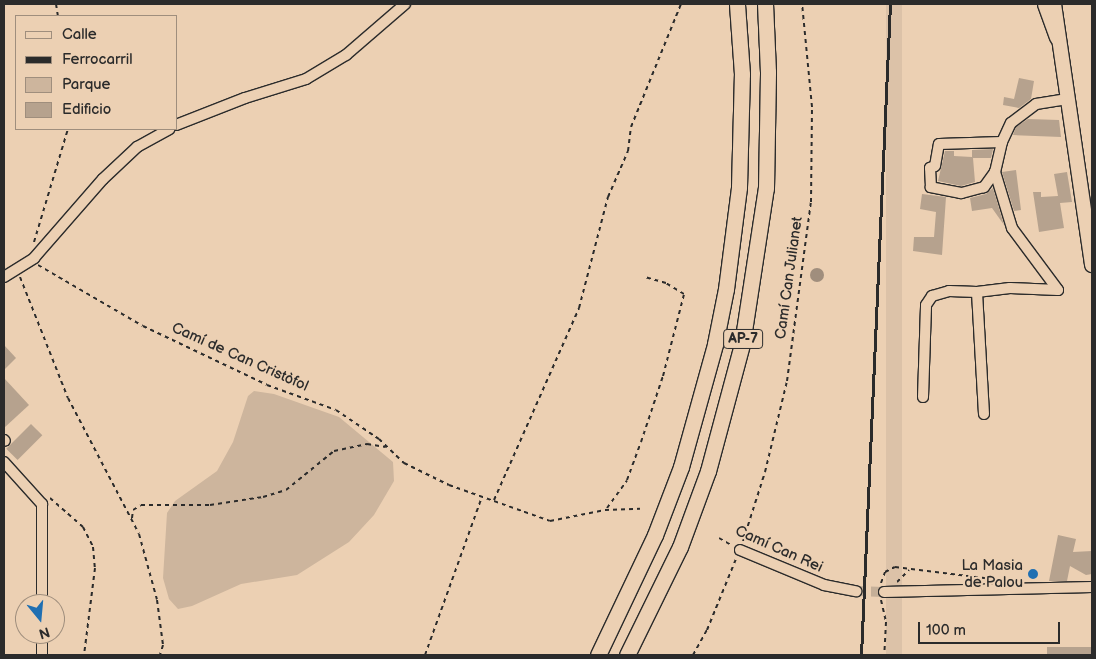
<!DOCTYPE html>
<html>
<head>
<meta charset="utf-8">
<style>
	body { margin:0 }
	#map { position:relative; width:1096px; height:659px; overflow:hidden; background:#ecd0b3; font-family:"Balsamiq Sans",sans-serif }
	div>[style] { position:absolute }
	.built>* { inset:0; background:#dcc2a8; transform-origin:0 0 }
	.green>* { inset:0; background:#cdb59d }
	.water>* { inset:0; background:#a08e7d }
	.round { border-radius:50% }
	.building>* { inset:0; background:#b6a28e; transform-origin:0 0 }
	.minor-tunnel>* { height:10px; margin-top:-5px; transform-origin:0; background:repeating-linear-gradient(90deg,#c5af98 0 10px,transparent 0 15px) }
	.path>* { height:2px; margin-top:-1px; transform-origin:0; background:repeating-linear-gradient(90deg,#2b2b2b 0 4px,transparent 0 8px) }
	.roads { filter:drop-shadow(1px 0 #2b2b2b) drop-shadow(-1px 0 #2b2b2b) drop-shadow(0 1px #2b2b2b) drop-shadow(0 -1px #2b2b2b) }
	.minor>* { height:10px; margin:-5px; padding:0 5px; transform-origin:5px; border-radius:5px; background:#ecd0b3 }
	.major>* { height:14px; margin:-7px; padding:0 7px; transform-origin:7px; border-radius:7px; background:#ecd0b3 }
	.highway>* { height:15px; margin:-7.5px; padding:0 7.5px; transform-origin:7.5px; border-radius:7.5px; background:#ecd0b3 }
	.rail>* { height:3px; margin:-1.5px; padding:0 1.5px; transform-origin:1.5px; border-radius:1.5px; background:#2b2b2b }
	.dots>* { width:14px; height:14px; translate:-50% -50%; box-sizing:border-box; border:2px solid #ecd0b3; border-radius:50% }
	span { translate:-50% -50%; white-space:nowrap; text-align:center; line-height:1.15; -webkit-text-stroke:4.5px #ecd0b3; paint-order:stroke }
	.shield-label span { padding:1px 4px; background:#ecd0b3; border:1px solid; border-radius:4px; -webkit-text-stroke-width:0 }
	.shield-label { font-size:14px; color:#2b2b2b; font-weight:700 }
	.street-label { font-size:15px; color:#2b2b2b }
	.poi-label { font-size:15px; color:#2b2b2b }
	.right { translate:-100% -50%; text-align:right }
	.frame { position:absolute; inset:0; border:5px solid #2b2b2b; pointer-events:none }
	.legend { position:absolute; left:15px; top:15px; width:162px; height:115px; box-sizing:border-box; background:#ecd0b3; border:1px solid #9f8e7d; margin:0; padding:6px 9px; list-style:none; font-size:15px; color:#2b2b2b }
	.legend li { display:flex; align-items:center; gap:10px; height:25px }
	.legend b { width:25px; border:1px solid #9f8e7d }
	.north { position:absolute; left:15px; top:594px; width:50px; height:50px; box-sizing:border-box; background:#ecd0b3; border:1px solid #9f8e7d; border-radius:50%; rotate:163deg; font-size:14px; font-weight:700; line-height:20px; text-align:center; color:#2b2b2b }
	.north::after { content:''; display:block; margin:auto; width:18px; height:22px; background:#1f6fb2; clip-path:polygon(50% 0,100% 100%,50% 72%,0 100%) }
	.scale { position:absolute; left:918px; top:622px; width:142px; height:22px; box-sizing:border-box; border:2px solid #2b2b2b; border-top:0; padding-left:6px; font-size:15px; line-height:18px; white-space:nowrap; color:#2b2b2b; -webkit-text-stroke:4px #ecd0b3; paint-order:stroke }
</style>
</head>
<body>
<div id="map">
	<div class="built">
		<div style="left:886px;top:4px;width:16px;height:652px"></div>
	</div>
	<div class="green">
		<div style="clip-path:polygon(254px 391px,274px 394px,339px 417px,393px 462px,394px 481px,374px 515px,349px 542px,297px 575px,241px 584px,192px 606px,178px 609px,169px 599px,163px 578px,167px 513px,175px 501px,217px 471px,233px 442px,248px 396px)"></div>
	</div>
	<div class="water">
		<div class="round" style="left:810px;top:268px;width:14px;height:14px"></div>
	</div>
	<div class="building">
		<div style="clip-path:polygon(1019px 78px,1034px 81px,1031px 99px,1019px 108px,1003px 105px,1004px 97px,1014px 99px)"></div>
		<div style="clip-path:polygon(1028px 119px,1059px 120px,1061px 137px,1013px 135px,1016px 127px)"></div>
		<div style="clip-path:polygon(993px 149px,991px 158px,973px 158px,975px 182px,961px 186px,938px 181px,945px 151px,954px 151px,954px 156px,972px 157px,972px 150px)"></div>
		<div style="clip-path:polygon(1016px 170px,1021px 210px,1014px 211px,1002px 172px)"></div>
		<div style="clip-path:polygon(1067px 172px,1072px 202px,1060px 203px,1064px 228px,1039px 232px,1033px 192px,1041px 192px,1041px 197px,1058px 196px,1054px 174px)"></div>
		<div style="clip-path:polygon(993px 188px,1004px 225px,992px 208px,972px 211px,970px 198px,986px 194px)"></div>
		<div style="clip-path:polygon(922px 194px,946px 197px,942px 255px,913px 251px,914px 237px,934px 237px,936px 212px,920px 209px)"></div>
		<div style="clip-path:polygon(4px 345px,16px 358px,4px 370px)"></div>
		<div style="clip-path:polygon(4px 378px,29px 405px,4px 428px)"></div>
		<div style="left:31px;top:424px;width:16px;height:35px;rotate:45deg"></div>
		<div style="clip-path:polygon(1058px 535px,1076px 539px,1073px 552px,1092px 551px,1092px 574px,1086px 575px,1070px 566px,1067px 581px,1049px 581px)"></div>
		<div style="left:1092px;top:647px;width:8px;height:45px;rotate:90deg"></div>
	</div>
	<div class="minor-tunnel">
		<div style="left:856px;top:591px;width:28px;rotate:2deg"></div>
	</div>
	<div class="path">
		<div style="left:56px;top:4px;width:12px;rotate:81deg"></div>
		<div style="left:34px;top:242px;width:118px;rotate:-73.3deg"></div>
		<div style="left:38px;top:265px;width:121px;rotate:30.2deg"></div>
		<div style="left:143px;top:326px;width:137px;rotate:25.4deg"></div>
		<div style="left:267px;top:385px;width:73px;rotate:19.9deg"></div>
		<div style="left:336px;top:410px;width:52px;rotate:34deg"></div>
		<div style="left:379px;top:439px;width:35px;rotate:44deg"></div>
		<div style="left:404px;top:463px;width:50px;rotate:26.1deg"></div>
		<div style="left:449px;top:485px;width:107px;rotate:19.6deg"></div>
		<div style="left:550px;top:521px;width:56px;rotate:-11.3deg"></div>
		<div style="left:605px;top:510px;width:35px;rotate:-2deg"></div>
		<div style="left:20px;top:277px;width:130px;rotate:68.4deg"></div>
		<div style="left:68px;top:398px;width:153px;rotate:62.4deg"></div>
		<div style="left:139px;top:534px;width:68px;rotate:74.7deg"></div>
		<div style="left:157px;top:600px;width:45px;rotate:82.4deg"></div>
		<div style="left:163px;top:645px;width:10px;rotate:107deg"></div>
		<div style="left:50px;top:498px;width:44px;rotate:41.3deg"></div>
		<div style="left:83px;top:527px;width:22px;rotate:63deg"></div>
		<div style="left:93px;top:547px;width:21px;rotate:85deg"></div>
		<div style="left:95px;top:568px;width:88px;rotate:97.2deg"></div>
		<div style="left:494px;top:500px;width:210px;rotate:-66.1deg"></div>
		<div style="left:579px;top:308px;width:115px;rotate:-75.4deg"></div>
		<div style="left:608px;top:197px;width:50px;rotate:-66.5deg"></div>
		<div style="left:628px;top:151px;width:24px;rotate:-83deg"></div>
		<div style="left:631px;top:127px;width:133px;rotate:-67.9deg"></div>
		<div style="left:607px;top:508px;width:34px;rotate:-54deg"></div>
		<div style="left:627px;top:480px;width:40px;rotate:-69.8deg"></div>
		<div style="left:641px;top:442px;width:70px;rotate:-71.6deg"></div>
		<div style="left:663px;top:376px;width:85px;rotate:-75.6deg"></div>
		<div style="left:684px;top:294px;width:21px;rotate:-149deg"></div>
		<div style="left:666px;top:283px;width:22px;rotate:-164deg"></div>
		<div style="left:132px;top:518px;width:8px;rotate:-83deg"></div>
		<div style="left:133px;top:510px;width:9px;rotate:-32deg"></div>
		<div style="left:141px;top:505px;width:69px"></div>
		<div style="left:210px;top:505px;width:54px;rotate:-8.6deg"></div>
		<div style="left:263px;top:497px;width:24px;rotate:-17deg"></div>
		<div style="left:286px;top:490px;width:62px;rotate:-39.1deg"></div>
		<div style="left:334px;top:451px;width:34px;rotate:-12deg"></div>
		<div style="left:367px;top:444px;width:19px;rotate:9deg"></div>
		<div style="left:719px;top:538px;width:14px;rotate:30deg"></div>
		<div style="left:743px;top:541px;width:72px;rotate:-72.3deg"></div>
		<div style="left:765px;top:472px;width:94px;rotate:-76.4deg"></div>
		<div style="left:787px;top:381px;width:181px;rotate:-82.4deg"></div>
		<div style="left:811px;top:202px;width:95px;rotate:-89.4deg"></div>
		<div style="left:812px;top:107px;width:103px;rotate:-95.5deg"></div>
		<div style="left:897px;top:582px;width:17px;rotate:-45deg"></div>
		<div style="left:881px;top:583px;width:12px;rotate:-70deg"></div>
		<div style="left:885px;top:572px;width:11px;rotate:-27deg"></div>
		<div style="left:895px;top:567px;width:98px;rotate:7.1deg"></div>
		<div style="left:881px;top:600px;width:23px;rotate:77deg"></div>
		<div style="left:886px;top:622px;width:33px;rotate:93deg"></div>
		<div style="left:425px;top:655px;width:168px;rotate:-70.2deg"></div>
		<div style="left:693px;top:655px;width:29px;rotate:-61deg"></div>
		<div style="left:707px;top:630px;width:77px;rotate:-67.8deg"></div>
	</div>
	<div class="roads">
		<div class="minor">
			<div style="left:176px;top:125px;width:74px;rotate:-21.4deg"></div>
			<div style="left:245px;top:98px;width:64px;rotate:-17.3deg"></div>
			<div style="left:306px;top:79px;width:47px;rotate:-31deg"></div>
			<div style="left:346px;top:55px;width:78px;rotate:-40.8deg"></div>
			<div style="left:1002px;top:142px;width:31px;rotate:103deg"></div>
			<div style="left:995px;top:172px;width:19px;rotate:126deg"></div>
			<div style="left:984px;top:187px;width:24px;rotate:165deg"></div>
			<div style="left:961px;top:193px;width:31px;rotate:-169deg"></div>
			<div style="left:931px;top:187px;width:19px;rotate:-93deg"></div>
			<div style="left:930px;top:168px;width:5px;rotate:-22deg"></div>
			<div style="left:935px;top:166px;width:22px;rotate:-80deg"></div>
			<div style="left:939px;top:144px;width:63px;rotate:-1.8deg"></div>
			<div style="left:1002px;top:142px;width:21px;rotate:-65deg"></div>
			<div style="left:1011px;top:123px;width:31px;rotate:-37deg"></div>
			<div style="left:1036px;top:104px;width:30px;rotate:-9deg"></div>
			<div style="left:4px;top:277px;width:36px;rotate:-32deg"></div>
			<div style="left:34px;top:258px;width:105px;rotate:-48.9deg"></div>
			<div style="left:103px;top:179px;width:47px;rotate:-43.3deg"></div>
			<div style="left:137px;top:147px;width:37px;rotate:-29deg"></div>
			<div style="left:923px;top:397px;width:92px;rotate:-88.1deg"></div>
			<div style="left:926px;top:305px;width:11px;rotate:-56deg"></div>
			<div style="left:932px;top:296px;width:18px;rotate:-16deg"></div>
			<div style="left:949px;top:291px;width:28px;rotate:2deg"></div>
			<div style="left:984px;top:414px;width:122px;rotate:-93.3deg"></div>
			<div style="left:977px;top:292px;width:33px;rotate:-7deg"></div>
			<div style="left:1010px;top:288px;width:48px;rotate:2.4deg"></div>
			<div style="left:1058px;top:290px;width:77px;rotate:-126.6deg"></div>
			<div style="left:1012px;top:228px;width:59px;rotate:-106.9deg"></div>
			<div style="left:4px;top:440px;width:1px;rotate:45deg"></div>
			<div style="left:4px;top:462px;width:57px;rotate:47.9deg"></div>
			<div style="left:42px;top:504px;width:100px;rotate:90deg"></div>
			<div style="left:740px;top:550px;width:91px;rotate:22.6deg"></div>
			<div style="left:824px;top:585px;width:33px;rotate:11deg"></div>
			<div style="left:884px;top:592px;width:208px;rotate:-1.4deg"></div>
			<div style="left:42px;top:634px;width:21px;rotate:90deg"></div>
		</div>
		<div class="major">
			<div style="left:1054px;top:4px;width:264px;rotate:81.7deg"></div>
		</div>
		<div class="highway">
			<div style="left:1045px;top:4px;width:35px;rotate:70deg"></div>
			<div style="left:598px;top:655px;width:133px;rotate:-64.6deg"></div>
			<div style="left:655px;top:535px;width:73px;rotate:-69.1deg"></div>
			<div style="left:681px;top:467px;width:128px;rotate:-74.5deg"></div>
			<div style="left:715px;top:344px;width:56px;rotate:-78.7deg"></div>
			<div style="left:726px;top:289px;width:103px;rotate:-82.7deg"></div>
			<div style="left:739px;top:187px;width:113px;rotate:-88.5deg"></div>
			<div style="left:742px;top:74px;width:70px;rotate:-94.1deg"></div>
			<div style="left:627px;top:655px;width:120px;rotate:-63.9deg"></div>
			<div style="left:680px;top:547px;width:81px;rotate:-69.8deg"></div>
			<div style="left:708px;top:471px;width:131px;rotate:-75deg"></div>
			<div style="left:742px;top:344px;width:158px;rotate:-81.3deg"></div>
			<div style="left:766px;top:188px;width:116px;rotate:-89deg"></div>
			<div style="left:768px;top:72px;width:68px;rotate:-92.5deg"></div>
		</div>
	</div>
	<div class="rail">
		<div style="left:861px;top:655px;width:652px;rotate:-87.45deg"></div>
	</div>
	<div class="dots">
		<div style="left:1033px;top:574px;background:#1f6fb2"></div>
	</div>
	<div class="shield-label">
		<span style="left:743px;top:339px">AP-7</span>
	</div>
	<div class="street-label">
		<span style="left:789px;top:278px;rotate:-82deg">Camí Can Julianet</span>
		<span style="left:240px;top:357px;rotate:24deg">Camí de Can Cristòfol</span>
		<span style="left:779px;top:549px;rotate:24deg">Camí Can Rei</span>
	</div>
	<div class="poi-label">
		<span class="right" style="left:1023px;top:574px">La Masia<br>de Palou</span>
	</div>
	<div class="frame"></div>
	<ul class="legend">
	<li><b style="height:6px;background:#ecd0b3"></b>Calle</li>
	<li><b style="height:6px;background:#2b2b2b"></b>Ferrocarril</li>
	<li><b style="height:14px;background:#cdb59d"></b>Parque</li>
	<li><b style="height:14px;background:#b6a28e"></b>Edificio</li>
	</ul>
	<div class="north">N</div>
	<div class="scale">100 m</div>
</div>
</body>
</html>
